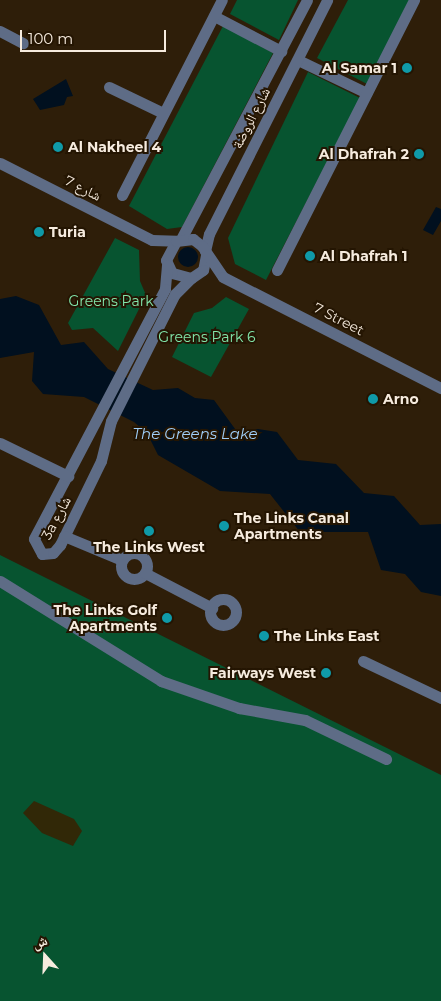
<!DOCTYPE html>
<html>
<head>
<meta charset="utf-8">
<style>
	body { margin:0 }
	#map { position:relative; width:441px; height:1001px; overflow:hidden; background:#2e1e09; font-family:Montserrat,"Noto Naskh Arabic",sans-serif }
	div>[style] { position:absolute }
	.green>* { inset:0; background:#075430 }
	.sand>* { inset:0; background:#312807 }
	.water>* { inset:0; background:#01101f }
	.round { border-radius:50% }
	.minor>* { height:11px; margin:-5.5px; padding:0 5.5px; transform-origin:5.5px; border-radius:5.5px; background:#5e6c86 }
	.minor>.ring { margin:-5.5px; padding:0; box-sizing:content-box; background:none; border:11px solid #5e6c86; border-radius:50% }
	.dots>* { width:14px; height:14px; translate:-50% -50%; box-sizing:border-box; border:2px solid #241502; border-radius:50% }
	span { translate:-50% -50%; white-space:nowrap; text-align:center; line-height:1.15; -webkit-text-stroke:4px #241502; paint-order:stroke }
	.poi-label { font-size:14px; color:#f6ebde; font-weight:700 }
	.right { translate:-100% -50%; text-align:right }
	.left { translate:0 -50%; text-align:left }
	.street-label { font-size:14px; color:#f6ebde }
	.park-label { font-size:14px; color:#83e7ab }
	.water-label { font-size:15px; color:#a0cff9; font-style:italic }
	.north { position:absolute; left:20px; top:931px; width:50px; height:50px; -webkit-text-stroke:4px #241502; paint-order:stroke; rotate:340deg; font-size:14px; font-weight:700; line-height:20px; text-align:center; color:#f6ebde }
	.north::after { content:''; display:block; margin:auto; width:18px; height:22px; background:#f6ebde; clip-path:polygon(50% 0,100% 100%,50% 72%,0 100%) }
	.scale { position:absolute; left:20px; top:30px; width:146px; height:22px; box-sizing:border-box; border:2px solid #f6ebde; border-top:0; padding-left:6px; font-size:15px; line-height:18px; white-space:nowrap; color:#f6ebde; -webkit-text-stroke:4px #241502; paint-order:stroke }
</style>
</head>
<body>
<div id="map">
	<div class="green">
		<div style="clip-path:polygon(237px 0,298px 0,279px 40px,230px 14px)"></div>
		<div style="clip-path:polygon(348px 0,410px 0,367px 84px,317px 58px)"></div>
		<div style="clip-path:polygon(223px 26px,273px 53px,182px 227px,167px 229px,129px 206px)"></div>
		<div style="clip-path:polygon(308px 72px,360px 98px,266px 280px,235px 264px,228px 238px)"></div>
		<div style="clip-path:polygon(115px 238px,139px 250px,140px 281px,146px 295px,118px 351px,93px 328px,72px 330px,68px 323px)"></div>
		<div style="clip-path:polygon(226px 297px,249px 309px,211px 377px,172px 357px,194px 313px,212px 308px)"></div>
		<div style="clip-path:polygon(0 555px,441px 775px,441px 1001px,0 1001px)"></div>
	</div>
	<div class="sand">
		<div style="clip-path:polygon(34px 801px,74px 819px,82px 831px,73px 846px,42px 833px,23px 813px)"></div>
	</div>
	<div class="water">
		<div style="clip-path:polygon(66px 79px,73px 96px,67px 97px,64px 105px,40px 110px,33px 99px)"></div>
		<div style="clip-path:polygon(436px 207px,441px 209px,441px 221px,433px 235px,423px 230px)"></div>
		<div class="round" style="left:178px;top:247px;width:20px;height:20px"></div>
		<div style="clip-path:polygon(16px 296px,39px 305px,61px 345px,84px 342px,108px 369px,153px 390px,178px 388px,195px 398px,214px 400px,238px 433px,258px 429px,277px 432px,298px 460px,336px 464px,364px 493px,394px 496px,420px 525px,441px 524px,441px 596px,421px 592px,405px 574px,381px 570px,368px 532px,300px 532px,270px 494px,220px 491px,158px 455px,147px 433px,134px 422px,84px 397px,43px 394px,32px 381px,34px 352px,0 358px,0 299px)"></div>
	</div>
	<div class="minor">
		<div style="left:214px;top:16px;width:76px;rotate:27.6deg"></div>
		<div style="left:0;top:31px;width:26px;rotate:28deg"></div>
		<div style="left:298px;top:60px;width:76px;rotate:25.6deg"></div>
		<div style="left:109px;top:87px;width:60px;rotate:25.7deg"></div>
		<div style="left:0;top:163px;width:170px;rotate:26.9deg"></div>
		<div style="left:152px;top:240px;width:24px;rotate:2deg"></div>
		<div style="left:122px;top:195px;width:219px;rotate:-62.9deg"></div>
		<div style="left:181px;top:239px;width:270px;rotate:-62.2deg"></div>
		<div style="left:205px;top:251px;width:17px;rotate:-77deg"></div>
		<div style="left:209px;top:234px;width:262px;rotate:-63.2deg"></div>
		<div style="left:206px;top:255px;width:15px;rotate:101deg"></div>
		<div style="left:203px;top:270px;width:14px;rotate:146deg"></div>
		<div style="left:191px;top:278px;width:20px;rotate:-165deg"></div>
		<div style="left:172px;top:273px;width:14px;rotate:-115deg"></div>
		<div style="left:166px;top:260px;width:21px;rotate:-62deg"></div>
		<div style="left:176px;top:241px;width:17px;rotate:-7deg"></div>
		<div style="left:193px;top:239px;width:11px;rotate:38deg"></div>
		<div style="left:202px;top:246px;width:37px;rotate:56deg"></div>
		<div style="left:223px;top:277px;width:245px;rotate:27deg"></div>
		<div style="left:167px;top:265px;width:24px;rotate:95deg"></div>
		<div style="left:165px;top:289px;width:282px;rotate:117.7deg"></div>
		<div style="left:34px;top:539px;width:17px;rotate:62deg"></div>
		<div style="left:42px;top:554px;width:11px;rotate:-5deg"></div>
		<div style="left:53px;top:553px;width:11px;rotate:-49deg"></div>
		<div style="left:60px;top:545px;width:93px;rotate:-64deg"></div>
		<div style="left:101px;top:461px;width:41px;rotate:-76deg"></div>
		<div style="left:111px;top:421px;width:142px;rotate:-63.3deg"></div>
		<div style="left:175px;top:294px;width:23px;rotate:-45deg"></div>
		<div style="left:277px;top:270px;width:303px;rotate:-63.1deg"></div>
		<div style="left:0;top:443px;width:76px;rotate:25.9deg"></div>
		<div style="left:64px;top:536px;width:63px;rotate:22.5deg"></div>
		<div class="ring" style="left:121px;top:553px;width:15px;height:15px"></div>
		<div style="left:145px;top:573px;width:76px;rotate:27.6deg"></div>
		<div style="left:0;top:581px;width:190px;rotate:31.8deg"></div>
		<div style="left:161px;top:681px;width:83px;rotate:19.1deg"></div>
		<div style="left:239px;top:708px;width:67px;rotate:10.3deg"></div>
		<div style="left:305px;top:720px;width:90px;rotate:25.7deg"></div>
		<div class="ring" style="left:210px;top:599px;width:15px;height:15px"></div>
		<div style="left:363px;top:661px;width:86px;rotate:25.4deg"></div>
	</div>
	<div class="dots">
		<div style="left:407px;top:68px;background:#0f9aa8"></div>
		<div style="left:58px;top:147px;background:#0f9aa8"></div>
		<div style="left:419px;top:154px;background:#0f9aa8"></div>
		<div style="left:39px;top:232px;background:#0f9aa8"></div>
		<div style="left:310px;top:256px;background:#0f9aa8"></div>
		<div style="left:373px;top:399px;background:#0f9aa8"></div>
		<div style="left:224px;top:526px;background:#0f9aa8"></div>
		<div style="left:149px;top:531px;background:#0f9aa8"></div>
		<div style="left:167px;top:618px;background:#0f9aa8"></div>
		<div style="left:264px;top:636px;background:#0f9aa8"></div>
		<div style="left:326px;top:673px;background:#0f9aa8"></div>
	</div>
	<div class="poi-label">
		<span class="right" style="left:397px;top:68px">Al Samar 1</span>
		<span class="left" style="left:68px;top:147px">Al Nakheel 4</span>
		<span class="right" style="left:409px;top:154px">Al Dhafrah 2</span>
		<span class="left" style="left:49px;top:232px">Turia</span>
		<span class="left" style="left:320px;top:256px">Al Dhafrah 1</span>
		<span class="left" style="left:383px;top:399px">Arno</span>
		<span class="left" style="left:234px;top:526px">The Links Canal<br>Apartments</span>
		<span style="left:149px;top:547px">The Links West</span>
		<span class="right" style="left:157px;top:618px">The Links Golf<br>Apartments</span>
		<span class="left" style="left:274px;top:636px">The Links East</span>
		<span class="right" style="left:316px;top:673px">Fairways West</span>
	</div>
	<div class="street-label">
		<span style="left:251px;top:118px;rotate:-63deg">شارع الروضة</span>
		<span style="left:83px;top:188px;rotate:27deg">شارع 7</span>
		<span style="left:339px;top:319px;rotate:27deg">7 Street</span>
		<span style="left:56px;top:518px;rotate:-62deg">3a شارع</span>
	</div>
	<div class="park-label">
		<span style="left:111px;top:301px">Greens Park</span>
		<span style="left:207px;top:337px">Greens Park 6</span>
	</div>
	<div class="water-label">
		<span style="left:195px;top:434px">The Greens Lake</span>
	</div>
	<div class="north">ش</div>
	<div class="scale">100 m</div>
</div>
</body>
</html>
